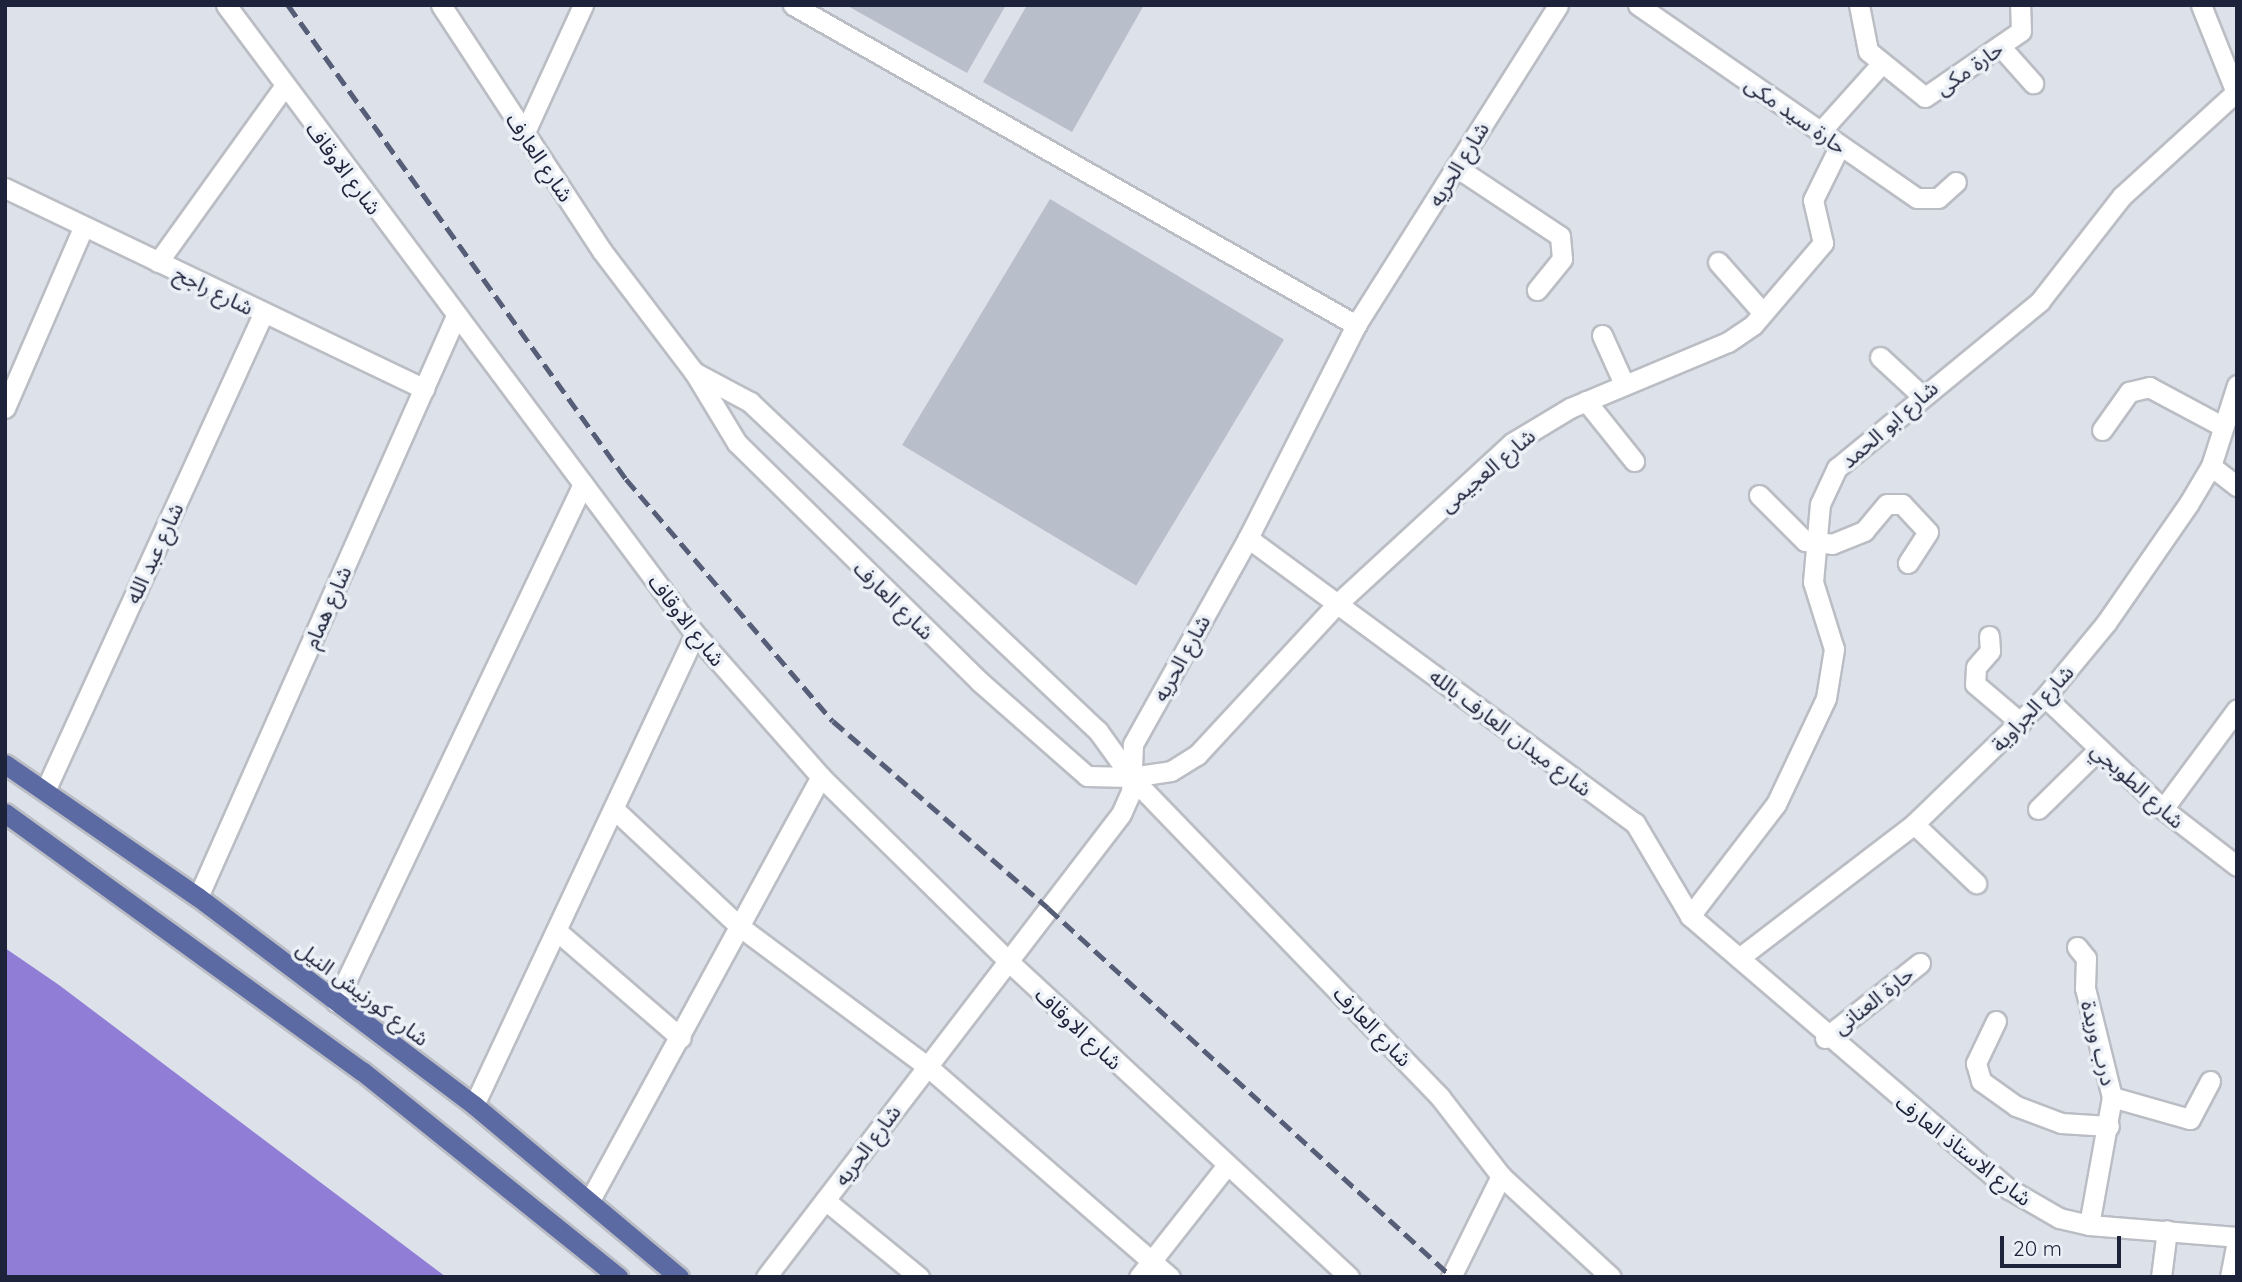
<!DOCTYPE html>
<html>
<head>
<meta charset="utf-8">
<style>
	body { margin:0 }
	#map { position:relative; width:2242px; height:1282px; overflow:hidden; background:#dce1ea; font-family:Quicksand,"Noto Sans Arabic",sans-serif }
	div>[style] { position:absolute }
	.water>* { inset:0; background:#907dd6 }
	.building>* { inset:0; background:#b8bfcb; transform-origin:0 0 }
	.roads { filter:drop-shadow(2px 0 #bbbdc4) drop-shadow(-2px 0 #bbbdc4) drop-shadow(0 2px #bbbdc4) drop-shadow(0 -2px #bbbdc4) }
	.minor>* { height:19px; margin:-9.5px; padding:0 9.5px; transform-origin:9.5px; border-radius:9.5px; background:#fff }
	.tertiary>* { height:19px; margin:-9.5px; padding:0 9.5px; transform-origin:9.5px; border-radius:9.5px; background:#fff }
	.primary>* { height:19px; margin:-9.5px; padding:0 9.5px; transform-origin:9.5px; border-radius:9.5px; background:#5c6aa4 }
	.rail>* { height:5px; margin-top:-2.5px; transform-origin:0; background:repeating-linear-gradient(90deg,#565d77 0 14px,transparent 0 21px) }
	span { translate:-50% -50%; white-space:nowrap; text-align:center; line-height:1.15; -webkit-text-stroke:7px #ecf1f7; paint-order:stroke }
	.street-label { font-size:21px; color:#1d233a }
	.frame { position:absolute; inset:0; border:7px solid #1d233a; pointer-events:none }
	.scale { position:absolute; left:2000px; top:1236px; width:121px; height:32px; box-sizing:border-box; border:4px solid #1d233a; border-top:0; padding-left:9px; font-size:21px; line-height:24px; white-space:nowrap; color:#1d233a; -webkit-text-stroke:5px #ecf1f7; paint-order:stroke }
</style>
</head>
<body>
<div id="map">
	<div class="water">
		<div style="clip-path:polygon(5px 948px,59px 985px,446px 1277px,5px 1277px)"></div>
	</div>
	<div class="building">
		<div style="clip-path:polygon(846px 5px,1006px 5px,967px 73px)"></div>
		<div style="clip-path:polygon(1027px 5px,1144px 5px,1072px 132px,983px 82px)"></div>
		<div style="left:1050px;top:199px;width:273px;height:287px;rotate:31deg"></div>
	</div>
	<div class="roads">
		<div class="minor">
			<div style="left:226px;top:5px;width:785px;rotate:53.29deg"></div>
			<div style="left:695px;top:634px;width:191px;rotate:48.6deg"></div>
			<div style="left:821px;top:777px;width:262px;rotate:44.5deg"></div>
			<div style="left:1008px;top:961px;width:465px;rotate:42.8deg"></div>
			<div style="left:441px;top:5px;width:294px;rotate:56.8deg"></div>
			<div style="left:602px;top:251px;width:152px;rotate:52.8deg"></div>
			<div style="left:793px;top:5px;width:648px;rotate:29.61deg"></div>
			<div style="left:1638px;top:5px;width:339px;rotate:34.7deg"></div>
			<div style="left:1917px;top:198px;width:21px"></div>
			<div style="left:1938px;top:198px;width:24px;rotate:-42deg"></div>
			<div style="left:1859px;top:5px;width:47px;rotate:78.9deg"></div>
			<div style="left:1868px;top:51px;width:73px;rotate:38.9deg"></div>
			<div style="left:1925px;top:97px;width:116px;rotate:-34.5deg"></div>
			<div style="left:2021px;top:31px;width:26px;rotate:-92deg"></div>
			<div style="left:2201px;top:5px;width:97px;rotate:68.2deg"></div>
			<div style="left:2000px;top:46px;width:50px;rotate:48.3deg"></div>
			<div style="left:1821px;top:131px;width:91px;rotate:-48.1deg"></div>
			<div style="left:1456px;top:167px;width:125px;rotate:33.6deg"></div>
			<div style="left:1560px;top:236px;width:23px;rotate:85deg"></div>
			<div style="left:1562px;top:259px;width:40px;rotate:129deg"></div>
			<div style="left:5px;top:188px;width:465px;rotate:25.6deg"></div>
			<div style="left:158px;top:262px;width:214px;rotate:-54.3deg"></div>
			<div style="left:1718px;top:262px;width:68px;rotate:48.6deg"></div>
			<div style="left:1602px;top:335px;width:54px;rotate:65.8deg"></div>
			<div style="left:1880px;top:357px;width:56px;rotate:42.8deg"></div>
			<div style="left:1586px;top:401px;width:77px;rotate:51.3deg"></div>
			<div style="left:5px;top:408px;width:194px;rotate:-66.6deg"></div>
			<div style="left:2102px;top:430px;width:47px;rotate:-54.6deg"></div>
			<div style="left:2129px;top:392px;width:21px;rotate:-14deg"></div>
			<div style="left:2149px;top:387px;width:83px;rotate:28.1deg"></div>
			<div style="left:2211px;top:466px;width:33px;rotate:38deg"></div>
			<div style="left:1759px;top:495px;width:65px;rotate:45deg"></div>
			<div style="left:1805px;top:541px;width:27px;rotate:6deg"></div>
			<div style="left:1832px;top:544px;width:35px;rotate:-22deg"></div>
			<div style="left:1864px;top:531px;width:35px;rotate:-50deg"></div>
			<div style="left:1887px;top:504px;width:15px"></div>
			<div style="left:1902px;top:504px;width:38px;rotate:47deg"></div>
			<div style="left:1928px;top:532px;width:37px;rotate:123deg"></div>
			<div style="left:1248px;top:538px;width:481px;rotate:36.4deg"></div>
			<div style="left:1635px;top:823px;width:108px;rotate:59.4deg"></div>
			<div style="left:1690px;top:916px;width:420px;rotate:40.6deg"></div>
			<div style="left:2009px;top:1189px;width:58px;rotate:30.1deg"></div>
			<div style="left:2059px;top:1218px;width:31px;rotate:13deg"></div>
			<div style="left:2089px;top:1225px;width:148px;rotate:4.6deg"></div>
			<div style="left:1989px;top:636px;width:15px;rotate:86deg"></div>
			<div style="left:1990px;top:651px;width:21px;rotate:131deg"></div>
			<div style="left:1976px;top:667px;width:17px;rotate:93deg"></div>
			<div style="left:1975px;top:684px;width:60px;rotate:40.3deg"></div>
			<div style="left:2045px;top:697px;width:163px;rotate:43.5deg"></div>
			<div style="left:2163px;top:809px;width:93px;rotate:37.6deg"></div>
			<div style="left:1131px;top:777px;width:40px;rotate:-8.5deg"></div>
			<div style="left:1171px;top:771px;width:31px;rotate:-32deg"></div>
			<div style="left:1197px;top:755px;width:207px;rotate:-47.2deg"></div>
			<div style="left:1338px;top:603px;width:236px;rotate:-42.6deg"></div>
			<div style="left:1512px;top:443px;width:68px;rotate:-31.1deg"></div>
			<div style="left:1570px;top:408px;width:171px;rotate:-22.7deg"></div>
			<div style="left:1728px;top:342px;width:30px;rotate:-34deg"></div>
			<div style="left:1753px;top:325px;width:108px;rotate:-49.5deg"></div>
			<div style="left:1823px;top:243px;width:44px;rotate:-103.1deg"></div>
			<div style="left:1813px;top:200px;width:61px;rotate:-63.9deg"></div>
			<div style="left:45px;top:791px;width:524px;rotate:-65.44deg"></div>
			<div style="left:2038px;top:809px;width:84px;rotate:-44.5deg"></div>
			<div style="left:2163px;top:809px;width:124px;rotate:-53.5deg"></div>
			<div style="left:615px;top:810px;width:170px;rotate:43.1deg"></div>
			<div style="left:739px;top:926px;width:234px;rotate:36.7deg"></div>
			<div style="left:927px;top:1066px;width:322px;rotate:41deg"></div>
			<div style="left:1914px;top:824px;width:86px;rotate:43.6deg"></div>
			<div style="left:198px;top:897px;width:636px;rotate:-66.06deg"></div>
			<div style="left:1690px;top:916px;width:141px;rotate:-52.5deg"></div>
			<div style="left:1776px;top:804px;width:117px;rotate:-64.7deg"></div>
			<div style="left:1826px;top:698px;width:50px;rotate:-80.7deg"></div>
			<div style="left:1834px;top:649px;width:70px;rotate:-107.4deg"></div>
			<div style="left:1813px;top:582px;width:78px;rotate:-84.9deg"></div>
			<div style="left:1820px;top:504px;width:40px;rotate:-65deg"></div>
			<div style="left:1837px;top:468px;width:263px;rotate:-39.4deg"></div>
			<div style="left:2040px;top:301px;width:133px;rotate:-52deg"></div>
			<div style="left:2122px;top:196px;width:156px;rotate:-42.4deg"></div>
			<div style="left:558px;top:932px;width:162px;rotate:40.8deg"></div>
			<div style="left:2077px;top:947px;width:14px;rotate:51deg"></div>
			<div style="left:2086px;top:958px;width:30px;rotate:92deg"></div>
			<div style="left:2085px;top:988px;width:112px;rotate:76.1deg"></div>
			<div style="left:2112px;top:1097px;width:130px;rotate:100.2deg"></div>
			<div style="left:1739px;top:958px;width:220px;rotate:-37.4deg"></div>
			<div style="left:1914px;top:824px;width:182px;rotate:-44.1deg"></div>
			<div style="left:2045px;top:697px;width:96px;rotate:-50.5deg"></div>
			<div style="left:2106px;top:623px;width:146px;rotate:-55.3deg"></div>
			<div style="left:2189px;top:503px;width:43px;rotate:-59.3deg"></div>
			<div style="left:2211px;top:466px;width:85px;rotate:-72.2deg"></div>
			<div style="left:336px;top:1002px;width:574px;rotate:-64.51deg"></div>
			<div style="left:1996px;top:1021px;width:47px;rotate:115.5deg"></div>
			<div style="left:1976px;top:1063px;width:19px;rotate:74deg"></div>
			<div style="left:1981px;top:1081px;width:43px;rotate:35.5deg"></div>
			<div style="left:2016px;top:1106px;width:48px;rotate:20.7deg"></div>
			<div style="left:2061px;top:1123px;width:48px;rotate:3.6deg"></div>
			<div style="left:1825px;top:1038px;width:121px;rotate:-38.3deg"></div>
			<div style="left:2112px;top:1097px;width:81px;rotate:15.8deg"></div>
			<div style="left:2190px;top:1119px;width:43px;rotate:-62.2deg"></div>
			<div style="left:474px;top:1105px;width:520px;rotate:-64.86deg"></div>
			<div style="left:590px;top:1200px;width:482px;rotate:-61.4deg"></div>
			<div style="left:825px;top:1200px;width:122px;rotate:39.3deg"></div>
			<div style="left:766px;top:1277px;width:583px;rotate:-52.52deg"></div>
			<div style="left:1121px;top:814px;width:24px;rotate:-66deg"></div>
			<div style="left:1131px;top:792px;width:48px;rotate:-87.6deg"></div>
			<div style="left:1133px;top:744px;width:236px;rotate:-60.8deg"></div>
			<div style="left:1248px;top:538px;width:239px;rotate:-63.1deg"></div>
			<div style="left:1356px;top:325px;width:378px;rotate:-57.7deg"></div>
			<div style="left:1139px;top:1277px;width:142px;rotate:-51.8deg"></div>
			<div style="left:1451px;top:1277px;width:113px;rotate:-63.7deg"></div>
			<div style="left:2161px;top:1277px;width:47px;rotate:-82.7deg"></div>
			<div style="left:2230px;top:1277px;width:36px;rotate:-79deg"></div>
		</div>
		<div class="tertiary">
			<div style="left:524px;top:134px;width:142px;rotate:-65.4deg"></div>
			<div style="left:694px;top:372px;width:64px;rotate:28.2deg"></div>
			<div style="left:750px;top:402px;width:479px;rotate:43.4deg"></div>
			<div style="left:1098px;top:731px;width:57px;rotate:54.3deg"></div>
			<div style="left:1131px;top:777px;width:445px;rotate:46deg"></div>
			<div style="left:1440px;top:1097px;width:100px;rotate:52.3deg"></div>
			<div style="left:1501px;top:1176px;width:149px;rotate:42.6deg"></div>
			<div style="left:694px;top:372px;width:83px;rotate:58.8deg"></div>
			<div style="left:737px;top:443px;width:339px;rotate:44.5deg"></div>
			<div style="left:979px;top:681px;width:144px;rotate:41.3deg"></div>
			<div style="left:1087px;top:776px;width:44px;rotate:1.3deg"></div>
		</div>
		<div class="primary">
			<div style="left:5px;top:764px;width:234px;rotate:34.6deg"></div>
			<div style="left:198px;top:897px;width:346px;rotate:37deg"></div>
			<div style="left:474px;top:1105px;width:268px;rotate:40deg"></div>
			<div style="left:5px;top:813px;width:440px;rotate:35.9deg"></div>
			<div style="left:362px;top:1071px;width:329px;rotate:38.8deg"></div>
		</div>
	</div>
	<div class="rail">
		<div style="left:288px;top:5px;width:582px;rotate:54.51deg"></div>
		<div style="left:626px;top:479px;width:318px;rotate:49.5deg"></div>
		<div style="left:833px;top:721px;width:285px;rotate:41deg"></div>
		<div style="left:1048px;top:908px;width:547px;rotate:42.41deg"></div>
	</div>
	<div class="street-label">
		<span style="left:1969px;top:68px;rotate:-35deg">حارة مكى</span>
		<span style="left:1796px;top:115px;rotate:35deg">حارة سيد مكى</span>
		<span style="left:540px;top:157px;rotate:56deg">شارع العارف</span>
		<span style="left:1458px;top:164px;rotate:-58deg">شارع الحريه</span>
		<span style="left:344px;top:168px;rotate:53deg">شارع الاوقاف</span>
		<span style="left:214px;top:290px;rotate:26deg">شارع راجح</span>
		<span style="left:1889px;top:424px;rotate:-41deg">شارع ابو الحمد</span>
		<span style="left:1487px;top:470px;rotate:-40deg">شارع العجيمى</span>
		<span style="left:154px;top:553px;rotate:-65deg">شارع عبد الله</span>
		<span style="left:894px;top:600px;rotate:44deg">شارع العارف</span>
		<span style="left:327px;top:607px;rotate:-66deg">شارع همام</span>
		<span style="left:687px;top:620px;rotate:52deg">شارع الاوقاف</span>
		<span style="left:1181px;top:658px;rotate:-61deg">شارع الحريه</span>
		<span style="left:2032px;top:708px;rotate:-47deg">شارع الجراوية</span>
		<span style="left:1511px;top:732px;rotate:37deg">شارع ميدان العارف بالله</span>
		<span style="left:2138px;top:785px;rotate:42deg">شارع الطوبجي</span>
		<span style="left:363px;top:993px;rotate:37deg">شارع كورنيش النيل</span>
		<span style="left:1873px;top:1000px;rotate:-38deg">حارة العنانى</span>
		<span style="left:1373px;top:1026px;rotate:46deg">شارع العارف</span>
		<span style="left:1079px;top:1028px;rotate:43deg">شارع الاوقاف</span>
		<span style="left:2099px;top:1043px;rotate:76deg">درب وريدة</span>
		<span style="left:867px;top:1145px;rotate:-53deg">شارع الحريه</span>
		<span style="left:1964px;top:1150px;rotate:38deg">شارع الاستاذ العارف</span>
	</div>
	<div class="frame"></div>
	<div class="scale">20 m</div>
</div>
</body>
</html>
